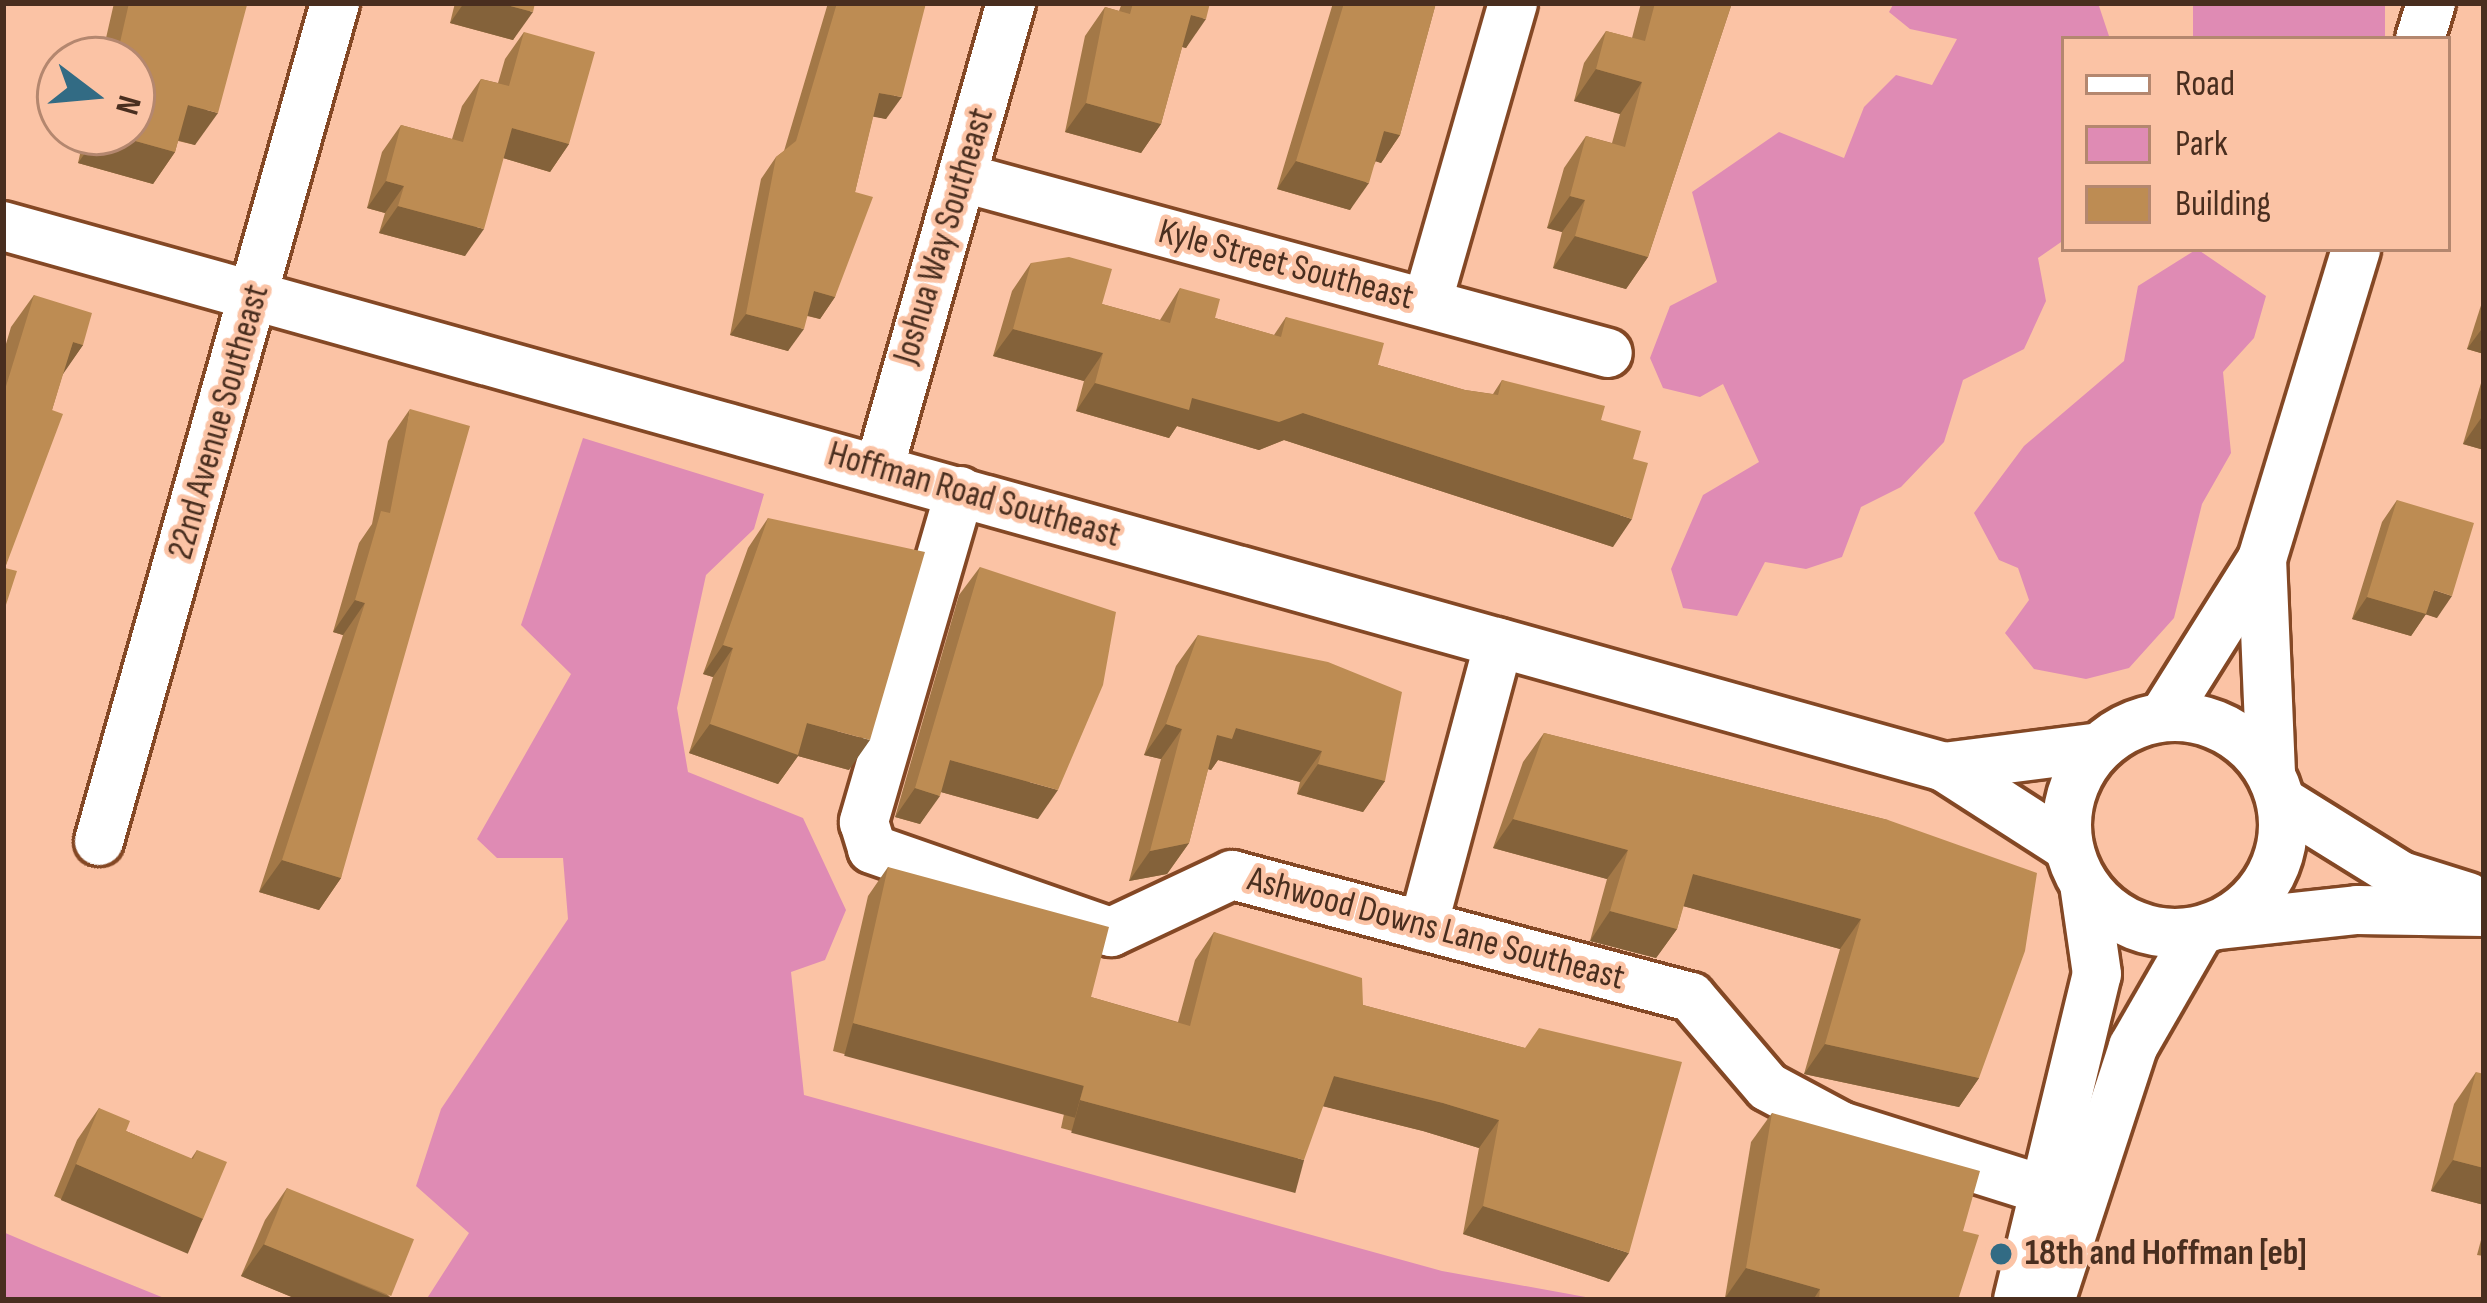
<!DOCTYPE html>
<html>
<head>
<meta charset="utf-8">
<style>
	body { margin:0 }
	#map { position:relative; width:2487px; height:1303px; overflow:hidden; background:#fbc3a5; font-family:"Sofia Sans Condensed",sans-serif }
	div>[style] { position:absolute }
	.green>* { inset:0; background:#df8bb4; transform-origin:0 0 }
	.roads { filter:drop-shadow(3px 0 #844825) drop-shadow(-3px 0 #844825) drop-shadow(0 3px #844825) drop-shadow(0 -3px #844825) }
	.minor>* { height:48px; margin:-24px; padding:0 24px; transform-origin:24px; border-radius:24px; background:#fff }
	.minor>.ring { margin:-24px; padding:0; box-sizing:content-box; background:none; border:48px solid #fff; border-radius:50% }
	.wall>* { inset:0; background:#a37847 }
	.shaded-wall>* { inset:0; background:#84623a; transform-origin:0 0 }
	.building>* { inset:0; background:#bd8c53; transform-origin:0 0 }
	.dots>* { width:33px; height:33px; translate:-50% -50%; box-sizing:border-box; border:6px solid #fbc3a5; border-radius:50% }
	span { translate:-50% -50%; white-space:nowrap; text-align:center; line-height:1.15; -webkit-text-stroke:9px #fbc3a5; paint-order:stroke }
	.street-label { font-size:36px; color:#492e1f }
	.poi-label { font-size:36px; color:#492e1f; font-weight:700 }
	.left { translate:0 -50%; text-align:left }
	.frame { position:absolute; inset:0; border:6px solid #492e1f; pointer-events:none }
	.legend { position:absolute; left:2061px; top:36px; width:390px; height:216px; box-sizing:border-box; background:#fbc3a5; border:3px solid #b4876f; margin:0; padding:15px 21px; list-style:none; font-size:36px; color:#492e1f }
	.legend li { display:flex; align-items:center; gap:24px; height:60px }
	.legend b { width:60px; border:3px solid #b4876f }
	.north { position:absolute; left:36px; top:36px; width:120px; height:120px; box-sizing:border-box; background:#fbc3a5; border:3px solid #b4876f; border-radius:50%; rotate:106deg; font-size:33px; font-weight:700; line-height:48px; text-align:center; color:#492e1f }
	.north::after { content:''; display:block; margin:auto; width:42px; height:54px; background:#326b84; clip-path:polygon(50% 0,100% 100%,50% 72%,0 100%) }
</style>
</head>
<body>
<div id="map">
	<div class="green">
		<div style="clip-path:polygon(1894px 3px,2098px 3px,2110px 39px,2064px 39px,2064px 240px,2038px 258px,2046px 301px,2024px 349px,1963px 380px,1944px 442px,1901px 487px,1861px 507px,1842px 557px,1806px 569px,1765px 562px,1737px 616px,1683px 608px,1671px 569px,1703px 495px,1759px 462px,1723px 384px,1700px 397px,1663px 388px,1650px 358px,1670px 306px,1717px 282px,1692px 192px,1779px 132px,1844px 158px,1864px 107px,1896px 75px,1932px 85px,1957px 39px,1910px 29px,1889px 12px)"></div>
		<div style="left:2193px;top:3px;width:192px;height:36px"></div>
		<div style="clip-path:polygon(2197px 249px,2266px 296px,2254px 338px,2223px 372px,2231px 453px,2202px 504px,2174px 618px,2129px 668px,2086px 679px,2034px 669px,2005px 633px,2029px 600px,2018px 568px,1999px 560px,1974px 513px,2024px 446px,2124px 361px,2138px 286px)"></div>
		<div style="clip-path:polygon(583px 438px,764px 494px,754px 529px,706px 575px,677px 708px,688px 772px,803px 818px,846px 910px,825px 960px,791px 972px,804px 1095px,1442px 1271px,1602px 1300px,426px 1300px,469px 1233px,416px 1186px,441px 1109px,568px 919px,563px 858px,497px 858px,477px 839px,571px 674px,521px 625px)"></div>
		<div style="clip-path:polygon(3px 1232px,43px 1249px,169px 1300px,3px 1300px)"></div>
	</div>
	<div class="roads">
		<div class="minor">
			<div style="left:2420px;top:39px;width:38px;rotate:-73deg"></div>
			<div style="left:964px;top:178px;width:667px;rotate:15.2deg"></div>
			<div style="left:3px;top:226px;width:2015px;rotate:15.57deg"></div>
			<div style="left:1944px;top:767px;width:157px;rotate:-7.3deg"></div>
			<div style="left:1427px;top:303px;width:312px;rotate:-74deg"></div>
			<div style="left:879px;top:469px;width:484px;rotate:-74.2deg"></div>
			<div style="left:960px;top:491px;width:345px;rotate:106.2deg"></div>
			<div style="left:864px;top:822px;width:28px;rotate:73deg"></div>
			<div style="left:872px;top:849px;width:253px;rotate:19.2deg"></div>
			<div style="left:1111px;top:932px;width:134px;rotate:-25.2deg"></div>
			<div style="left:1232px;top:875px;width:475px;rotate:14.9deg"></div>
			<div style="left:1691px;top:997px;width:118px;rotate:49.5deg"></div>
			<div style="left:1768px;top:1087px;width:83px;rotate:28.1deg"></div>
			<div style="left:1841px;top:1126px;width:219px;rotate:17.5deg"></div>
			<div style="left:2163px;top:717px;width:186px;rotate:-57.9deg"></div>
			<div class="ring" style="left:2067px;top:717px;width:168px;height:168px"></div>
			<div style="left:1944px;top:767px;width:148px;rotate:32.8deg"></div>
			<div style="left:2271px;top:773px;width:214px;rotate:-92.4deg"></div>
			<div style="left:2262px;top:559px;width:324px;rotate:-73.1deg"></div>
			<div style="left:2282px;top:802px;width:140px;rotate:31.9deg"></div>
			<div style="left:2401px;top:876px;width:70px;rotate:17.4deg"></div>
			<div style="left:99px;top:841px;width:871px;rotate:-74.27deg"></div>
			<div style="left:2219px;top:925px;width:139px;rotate:-6.2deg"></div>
			<div style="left:2357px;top:910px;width:127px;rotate:0.9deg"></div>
			<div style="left:1423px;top:926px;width:293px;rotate:-75deg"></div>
			<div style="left:2053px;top:1292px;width:258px;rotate:-71.9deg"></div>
			<div style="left:2133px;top:1047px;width:133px;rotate:-60.1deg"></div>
			<div style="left:2018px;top:1300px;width:335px;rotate:-76.4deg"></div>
			<div style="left:2097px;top:974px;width:91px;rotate:-98.2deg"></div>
		</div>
	</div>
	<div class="wall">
		<div style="clip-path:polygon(114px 3px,240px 3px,195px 145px,178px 141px,175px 152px,153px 184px,78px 163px,85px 132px,132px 132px,132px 60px,101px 60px)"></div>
		<div style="clip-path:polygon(455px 3px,535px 3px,513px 40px,450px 23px)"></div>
		<div style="clip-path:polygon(828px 3px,926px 3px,886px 119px,873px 116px,855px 192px,835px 297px,820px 319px,807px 316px,788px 351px,730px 335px,761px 179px,776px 157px,784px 151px)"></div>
		<div style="clip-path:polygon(1122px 3px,1210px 3px,1186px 48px,1182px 47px,1161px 124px,1141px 153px,1065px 132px,1085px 36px,1105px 7px,1119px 11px)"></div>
		<div style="clip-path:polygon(1333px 3px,1436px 3px,1400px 135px,1381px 163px,1376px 161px,1350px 210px,1277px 189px)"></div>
		<div style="clip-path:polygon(1641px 3px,1732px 3px,1648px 257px,1626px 289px,1553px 268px,1562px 232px,1547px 228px,1564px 168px,1586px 136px,1612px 143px,1620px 114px,1574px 101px,1584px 63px,1606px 31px,1632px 38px)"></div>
		<div style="clip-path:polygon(524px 32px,569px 144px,550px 172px,503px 158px,465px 256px,379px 233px,385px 213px,367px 208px,382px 152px,401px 125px,452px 139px,462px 106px,481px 79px,498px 83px,505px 59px)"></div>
		<div style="clip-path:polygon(1031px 263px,1102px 304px,1160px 320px,1180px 288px,1215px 318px,1274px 335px,1286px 317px,1378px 365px,1465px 390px,1493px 394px,1502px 380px,1601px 420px,1633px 459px,1613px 547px,1284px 440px,1259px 450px,1177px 426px,1169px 438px,1076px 411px,1084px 381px,993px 356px,1012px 291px)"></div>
		<div style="clip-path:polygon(34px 295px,83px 345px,63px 373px,5px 568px,3px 614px,3px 354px,11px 327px)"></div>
		<div style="clip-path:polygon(2484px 296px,2484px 354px,2467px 349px)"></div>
		<div style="clip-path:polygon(2484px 373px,2484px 450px,2463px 444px)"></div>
		<div style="clip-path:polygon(410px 409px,341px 878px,319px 910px,259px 892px,343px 635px,333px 632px,359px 543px,372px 524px,388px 441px)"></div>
		<div style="clip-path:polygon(2397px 500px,2437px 618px,2426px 614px,2411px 636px,2352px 619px,2382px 522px)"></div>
		<div style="clip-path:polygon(768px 518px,849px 770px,798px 756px,778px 784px,689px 753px,713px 677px,703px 674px,748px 548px)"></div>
		<div style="clip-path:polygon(980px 567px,1038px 819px,941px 792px,920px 824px,895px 817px,959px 595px)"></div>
		<div style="clip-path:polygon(1198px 635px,1385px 781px,1363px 812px,1297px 794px,1300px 782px,1218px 760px,1211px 770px,1208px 769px,1189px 843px,1167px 874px,1129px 881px,1161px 759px,1144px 755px,1176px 666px)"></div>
		<div style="clip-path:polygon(1544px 733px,1888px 820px,1979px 1078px,1959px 1107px,1804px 1074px,1840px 949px,1683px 906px,1677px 929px,1656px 958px,1590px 941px,1607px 879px,1493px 848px,1523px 762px)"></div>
		<div style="clip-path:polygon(888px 867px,1091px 997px,1178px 1022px,1195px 960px,1214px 932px,1363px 1005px,1525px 1048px,1609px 1282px,1463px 1234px,1479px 1148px,1423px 1131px,1323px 1106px,1284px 1188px,1061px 1128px,1064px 1114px,833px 1051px,868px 896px)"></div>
		<div style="clip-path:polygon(2476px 1072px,2484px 1205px,2431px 1191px,2454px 1104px)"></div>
		<div style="clip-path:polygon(99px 1108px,126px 1131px,191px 1159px,197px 1150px,203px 1219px,181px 1250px,54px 1196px,77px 1140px)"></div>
		<div style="clip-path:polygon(1772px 1113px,1963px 1231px,1958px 1300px,1733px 1300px,1725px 1298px,1751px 1142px)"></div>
		<div style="clip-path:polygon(287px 1188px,390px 1297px,388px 1300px,299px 1300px,241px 1276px,265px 1220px)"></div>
		<div style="clip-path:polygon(2484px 1229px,2484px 1256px,2477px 1255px)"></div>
	</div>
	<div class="shaded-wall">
		<div style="clip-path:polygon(464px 3px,499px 3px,533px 12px,513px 40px,450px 23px)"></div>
		<div style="clip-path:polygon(1191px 15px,1206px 19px,1186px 48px,1171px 44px)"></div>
		<div style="clip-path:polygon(1596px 69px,1642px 82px,1620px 114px,1574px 101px)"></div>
		<div style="clip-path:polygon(879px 93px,902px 97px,886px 119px,864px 115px)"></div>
		<div style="clip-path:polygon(1086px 103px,1161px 124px,1141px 153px,1065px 132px)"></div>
		<div style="clip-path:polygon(188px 105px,218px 113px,195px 145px,166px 137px)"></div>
		<div style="clip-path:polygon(512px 128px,569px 144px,550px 172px,493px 155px)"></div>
		<div style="clip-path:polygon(1384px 131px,1400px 135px,1381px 163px,1365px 158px)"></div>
		<div style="clip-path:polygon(100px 132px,103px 132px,175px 152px,153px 184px,78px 163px)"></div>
		<div style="clip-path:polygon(1296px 161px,1369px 183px,1350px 210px,1277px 189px)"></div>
		<div style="clip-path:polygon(386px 181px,404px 186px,385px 213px,367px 208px)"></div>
		<div style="clip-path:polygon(1570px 196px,1585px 200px,1562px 232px,1547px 228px)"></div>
		<div style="clip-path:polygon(398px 206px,484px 229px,465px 256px,379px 233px)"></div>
		<div style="clip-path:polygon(1575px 236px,1648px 257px,1626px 289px,1553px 268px)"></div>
		<div style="clip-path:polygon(814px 291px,835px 297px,820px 319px,798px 313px)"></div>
		<div style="clip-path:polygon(746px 314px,804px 329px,788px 351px,730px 335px)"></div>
		<div style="clip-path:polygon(2484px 326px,2484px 354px,2467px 349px)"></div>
		<div style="clip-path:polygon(1013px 329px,1103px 353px,1084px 381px,993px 356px)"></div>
		<div style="clip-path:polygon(73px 342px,83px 345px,61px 377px)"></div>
		<div style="clip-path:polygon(1095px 383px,1303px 413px,1632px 519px,1613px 547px,1284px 440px,1259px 450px,1177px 426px,1169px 438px,1076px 411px)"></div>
		<div style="clip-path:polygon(2484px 414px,2484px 450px,2463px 444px)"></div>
		<div style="clip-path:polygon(2434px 590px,2452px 596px,2437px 618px,2418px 612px)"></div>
		<div style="clip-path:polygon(2367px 597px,2426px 614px,2411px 636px,2352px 619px)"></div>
		<div style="clip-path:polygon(355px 600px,365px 603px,343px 635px,333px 632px)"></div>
		<div style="clip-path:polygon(723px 645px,733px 648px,713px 677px,703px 674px)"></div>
		<div style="clip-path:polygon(807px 723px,870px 740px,849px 770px,798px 756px,778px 784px,689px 753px,710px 724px)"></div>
		<div style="clip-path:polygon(1166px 724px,1182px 729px,1161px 759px,1144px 755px)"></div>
		<div style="clip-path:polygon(1236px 728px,1322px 751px,1300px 782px,1218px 760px,1211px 770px,1196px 766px,1217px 735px)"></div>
		<div style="clip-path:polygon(950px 760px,1058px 790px,1038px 819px,930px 789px)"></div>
		<div style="clip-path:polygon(1318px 764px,1385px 781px,1363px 812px,1297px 794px)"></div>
		<div style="clip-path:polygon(915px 788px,940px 796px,920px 824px,895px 817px)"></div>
		<div style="clip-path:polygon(1513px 819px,1628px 850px,1607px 879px,1493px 848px)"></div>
		<div style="clip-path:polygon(1189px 843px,1167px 874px,1129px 881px,1150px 851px)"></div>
		<div style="clip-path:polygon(282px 860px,341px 878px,319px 910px,259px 892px)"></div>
		<div style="clip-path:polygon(1693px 874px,1861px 919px,1840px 949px,1672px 903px)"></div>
		<div style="clip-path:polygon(1610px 911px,1677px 929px,1656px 958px,1590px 941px)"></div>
		<div style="left:853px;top:1023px;width:239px;height:34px;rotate:15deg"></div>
		<div style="clip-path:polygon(1825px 1044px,1979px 1078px,1959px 1107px,1804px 1074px)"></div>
		<div style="clip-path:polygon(1334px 1076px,1443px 1103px,1499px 1120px,1479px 1148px,1423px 1131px,1314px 1104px)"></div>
		<div style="left:1080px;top:1100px;width:232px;height:34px;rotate:15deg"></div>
		<div style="clip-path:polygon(2453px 1160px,2484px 1168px,2484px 1205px,2431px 1191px)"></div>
		<div style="left:76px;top:1164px;width:138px;height:39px;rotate:23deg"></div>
		<div style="clip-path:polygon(1483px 1206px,1629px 1253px,1609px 1282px,1463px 1234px)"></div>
		<div style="clip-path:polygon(264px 1244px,390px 1297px,388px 1300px,299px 1300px,241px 1276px)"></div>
		<div style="clip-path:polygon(1746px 1268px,1820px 1289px,1813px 1300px,1733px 1300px,1725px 1298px)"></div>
	</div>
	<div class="building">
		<div style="clip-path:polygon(129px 3px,240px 3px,247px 5px,218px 113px,188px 105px,175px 152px,103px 132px,132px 132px,132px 60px,116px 60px)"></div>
		<div style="clip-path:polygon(499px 3px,535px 3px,533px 12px)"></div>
		<div style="clip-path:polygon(837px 3px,926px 3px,902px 97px,879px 93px,855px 192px,873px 197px,835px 297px,814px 291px,804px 329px,746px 314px,776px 157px,796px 141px)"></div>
		<div style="clip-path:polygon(1133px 3px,1210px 3px,1206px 19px,1191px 15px,1161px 124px,1086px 103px,1105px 7px,1130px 14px)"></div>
		<div style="clip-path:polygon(1344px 3px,1436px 3px,1400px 135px,1384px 131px,1369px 183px,1296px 161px)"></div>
		<div style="clip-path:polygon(1655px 3px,1732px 3px,1648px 257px,1575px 236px,1585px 200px,1570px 196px,1586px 136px,1625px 147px,1642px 82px,1596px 69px,1606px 31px,1645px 41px)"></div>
		<div style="clip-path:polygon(524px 32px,595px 52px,569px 144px,512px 128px,484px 229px,398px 206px,404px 186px,386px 181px,401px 125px,463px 142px,481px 79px,509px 86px)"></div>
		<div style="clip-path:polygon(1069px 257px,1112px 269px,1102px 304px,1170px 323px,1180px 288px,1220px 299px,1215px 318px,1281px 337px,1286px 317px,1384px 343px,1378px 365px,1465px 390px,1498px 395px,1502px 380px,1605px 406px,1601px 420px,1641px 431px,1633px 459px,1648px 463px,1632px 519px,1303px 413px,1279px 422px,1192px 398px,1189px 410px,1095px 383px,1103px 353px,1013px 329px,1031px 263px)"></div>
		<div style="clip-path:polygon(34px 295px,92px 313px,83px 345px,73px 342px,52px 410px,63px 414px,5px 568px,17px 571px,3px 614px,3px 396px)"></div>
		<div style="clip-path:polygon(410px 409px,470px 426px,341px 878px,282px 860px,365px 603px,355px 600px,381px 511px,390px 513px)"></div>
		<div style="clip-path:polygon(2397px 500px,2474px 523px,2452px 596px,2434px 590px,2426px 614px,2367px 597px)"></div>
		<div style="clip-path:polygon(768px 518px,925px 552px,870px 740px,807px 723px,798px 755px,710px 724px,733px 648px,723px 645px)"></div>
		<div style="clip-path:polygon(980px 567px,1116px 612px,1103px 685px,1058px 790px,950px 760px,940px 796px,915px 788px)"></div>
		<div style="clip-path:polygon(1198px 635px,1328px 662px,1402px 692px,1385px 781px,1318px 764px,1322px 751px,1236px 728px,1232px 739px,1217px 735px,1189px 843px,1150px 851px,1182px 729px,1166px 724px)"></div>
		<div style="clip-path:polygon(1544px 733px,1888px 820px,2037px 873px,2025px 951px,1979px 1078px,1825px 1044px,1861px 919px,1693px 874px,1677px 929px,1610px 911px,1628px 850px,1513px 819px)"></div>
		<div style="clip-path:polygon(888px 867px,1109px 927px,1091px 997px,1190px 1026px,1214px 932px,1362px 978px,1363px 1005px,1525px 1048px,1539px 1028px,1682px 1062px,1629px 1253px,1483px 1206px,1499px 1120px,1443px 1103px,1334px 1076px,1304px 1160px,1080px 1100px,1084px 1086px,853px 1023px)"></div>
		<div style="clip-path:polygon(2476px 1072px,2484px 1074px,2484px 1168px,2453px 1160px)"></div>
		<div style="clip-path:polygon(99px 1108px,130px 1121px,126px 1131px,193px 1159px,197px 1150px,227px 1162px,203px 1219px,76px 1164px)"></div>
		<div style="clip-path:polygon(1772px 1113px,1980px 1171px,1963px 1231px,1979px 1235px,1958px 1300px,1819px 1300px,1820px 1289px,1746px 1268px)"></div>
		<div style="left:287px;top:1188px;width:137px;height:61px;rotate:22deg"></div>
	</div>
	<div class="dots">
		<div style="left:2001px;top:1254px;background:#326b84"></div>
	</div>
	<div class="street-label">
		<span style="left:944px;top:236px;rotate:-73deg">Joshua Way Southeast</span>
		<span style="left:1286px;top:265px;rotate:15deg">Kyle Street Southeast</span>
		<span style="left:219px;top:422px;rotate:-74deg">22nd Avenue Southeast</span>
		<span style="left:974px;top:495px;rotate:16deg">Hoffman Road Southeast</span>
		<span style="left:1436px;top:929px;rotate:15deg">Ashwood Downs Lane Southeast</span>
	</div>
	<div class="poi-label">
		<span class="left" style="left:2025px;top:1254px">18th and Hoffman [eb]</span>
	</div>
	<div class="frame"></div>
	<ul class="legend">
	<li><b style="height:15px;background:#fff"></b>Road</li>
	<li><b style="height:33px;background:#df8bb4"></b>Park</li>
	<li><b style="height:33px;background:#bd8c53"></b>Building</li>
	</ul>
	<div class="north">N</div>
</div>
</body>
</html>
